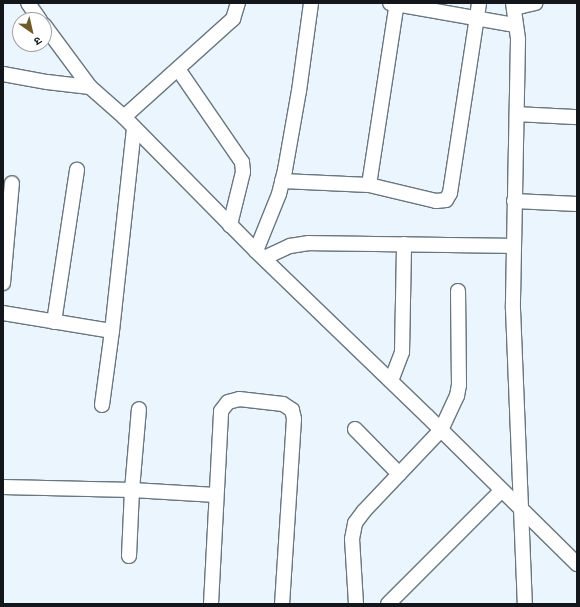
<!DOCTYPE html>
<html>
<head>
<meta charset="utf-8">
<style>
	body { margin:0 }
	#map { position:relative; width:580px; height:607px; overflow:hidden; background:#ebf5fe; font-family:"Asap Condensed","Noto Sans Devanagari",sans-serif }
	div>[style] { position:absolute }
	.roads { filter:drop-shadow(1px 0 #6a767f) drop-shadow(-1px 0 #6a767f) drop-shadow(0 1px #6a767f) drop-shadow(0 -1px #6a767f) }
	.minor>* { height:14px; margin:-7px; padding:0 7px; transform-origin:7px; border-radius:7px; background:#fff }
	span { translate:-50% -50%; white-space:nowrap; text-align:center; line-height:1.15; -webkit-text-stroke:3.5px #fff; paint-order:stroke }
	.frame { position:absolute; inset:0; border:4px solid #13171b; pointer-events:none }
	.north { position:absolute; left:12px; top:12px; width:40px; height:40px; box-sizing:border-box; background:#fff; border:1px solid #a1a2a4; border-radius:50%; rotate:146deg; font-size:11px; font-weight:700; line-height:16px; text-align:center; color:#13171b }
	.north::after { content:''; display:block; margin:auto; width:14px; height:18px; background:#705a2a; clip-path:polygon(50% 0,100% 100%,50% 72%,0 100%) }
</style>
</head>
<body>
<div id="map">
	<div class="roads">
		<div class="minor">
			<div style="left:28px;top:3px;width:21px;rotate:55deg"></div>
			<div style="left:390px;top:3px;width:127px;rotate:10deg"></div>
			<div style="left:513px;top:3px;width:37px;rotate:82deg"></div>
			<div style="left:518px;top:40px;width:269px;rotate:91.1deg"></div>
			<div style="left:513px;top:309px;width:295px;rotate:87.7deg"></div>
			<div style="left:514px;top:8px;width:22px;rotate:-13deg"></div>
			<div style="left:44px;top:25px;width:77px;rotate:53.4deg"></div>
			<div style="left:90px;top:87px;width:45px;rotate:41.4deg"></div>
			<div style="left:124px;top:117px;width:188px;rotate:45.4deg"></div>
			<div style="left:256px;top:251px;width:238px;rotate:44deg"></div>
			<div style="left:427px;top:416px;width:211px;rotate:44.6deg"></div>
			<div style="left:178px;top:69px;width:113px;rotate:55.5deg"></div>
			<div style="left:242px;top:162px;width:10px;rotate:84deg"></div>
			<div style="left:243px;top:172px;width:55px;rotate:103.8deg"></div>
			<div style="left:3px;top:74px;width:45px;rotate:10.3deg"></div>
			<div style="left:47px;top:82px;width:43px;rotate:6.6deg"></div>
			<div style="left:517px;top:114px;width:60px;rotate:2.9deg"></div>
			<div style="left:124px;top:117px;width:147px;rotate:-42deg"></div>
			<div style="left:233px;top:19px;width:17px;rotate:-73deg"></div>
			<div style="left:282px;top:181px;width:87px;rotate:2.6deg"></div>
			<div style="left:369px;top:185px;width:69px;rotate:13.4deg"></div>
			<div style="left:436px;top:201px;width:10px;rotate:-6deg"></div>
			<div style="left:446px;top:200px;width:8px;rotate:-60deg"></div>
			<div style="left:450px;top:193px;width:192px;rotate:-81.3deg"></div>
			<div style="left:369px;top:185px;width:184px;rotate:-81.3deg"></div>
			<div style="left:514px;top:201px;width:63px;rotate:2.7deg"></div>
			<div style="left:256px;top:251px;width:61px;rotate:-68deg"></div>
			<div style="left:279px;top:194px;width:25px;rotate:-76deg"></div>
			<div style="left:285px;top:170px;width:80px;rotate:-80deg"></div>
			<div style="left:299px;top:91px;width:89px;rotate:-82.2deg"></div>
			<div style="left:264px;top:258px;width:29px;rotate:-25deg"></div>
			<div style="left:290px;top:246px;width:19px;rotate:-9deg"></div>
			<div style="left:309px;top:243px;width:204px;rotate:0.8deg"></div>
			<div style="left:3px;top:283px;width:100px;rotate:-84.9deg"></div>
			<div style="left:3px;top:313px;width:110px;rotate:9.4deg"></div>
			<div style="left:54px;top:322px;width:154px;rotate:-81.4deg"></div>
			<div style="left:391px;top:381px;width:31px;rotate:-69deg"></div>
			<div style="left:402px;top:352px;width:108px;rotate:-88.9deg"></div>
			<div style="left:102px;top:405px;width:75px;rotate:-82.3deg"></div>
			<div style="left:112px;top:331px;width:204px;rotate:-83.8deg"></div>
			<div style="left:355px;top:429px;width:63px;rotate:45.6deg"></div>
			<div style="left:3px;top:487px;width:129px;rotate:1.3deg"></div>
			<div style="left:132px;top:490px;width:84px;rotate:3.4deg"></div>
			<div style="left:129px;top:556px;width:66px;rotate:-87.4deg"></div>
			<div style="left:132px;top:490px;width:81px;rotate:-85.1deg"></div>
			<div style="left:211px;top:604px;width:193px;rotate:-87deg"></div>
			<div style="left:221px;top:411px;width:11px;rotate:-52deg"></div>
			<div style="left:228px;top:402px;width:11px;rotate:-15deg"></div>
			<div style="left:239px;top:399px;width:44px;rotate:6.5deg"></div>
			<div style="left:283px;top:404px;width:11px;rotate:34deg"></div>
			<div style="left:292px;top:410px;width:9px;rotate:77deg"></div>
			<div style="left:294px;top:419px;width:185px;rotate:93.7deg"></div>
			<div style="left:356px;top:604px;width:65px;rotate:-93.5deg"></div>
			<div style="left:352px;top:539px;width:16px;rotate:-79deg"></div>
			<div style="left:355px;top:523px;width:15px;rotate:-53deg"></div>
			<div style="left:364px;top:511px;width:112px;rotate:-46.5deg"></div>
			<div style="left:441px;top:430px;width:38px;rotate:-65deg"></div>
			<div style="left:457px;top:396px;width:11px;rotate:-80deg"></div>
			<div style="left:459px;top:385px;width:94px;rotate:-90.6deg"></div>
			<div style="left:388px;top:604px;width:161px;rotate:-45deg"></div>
		</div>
	</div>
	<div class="frame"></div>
	<div class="north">उ</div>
</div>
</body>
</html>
